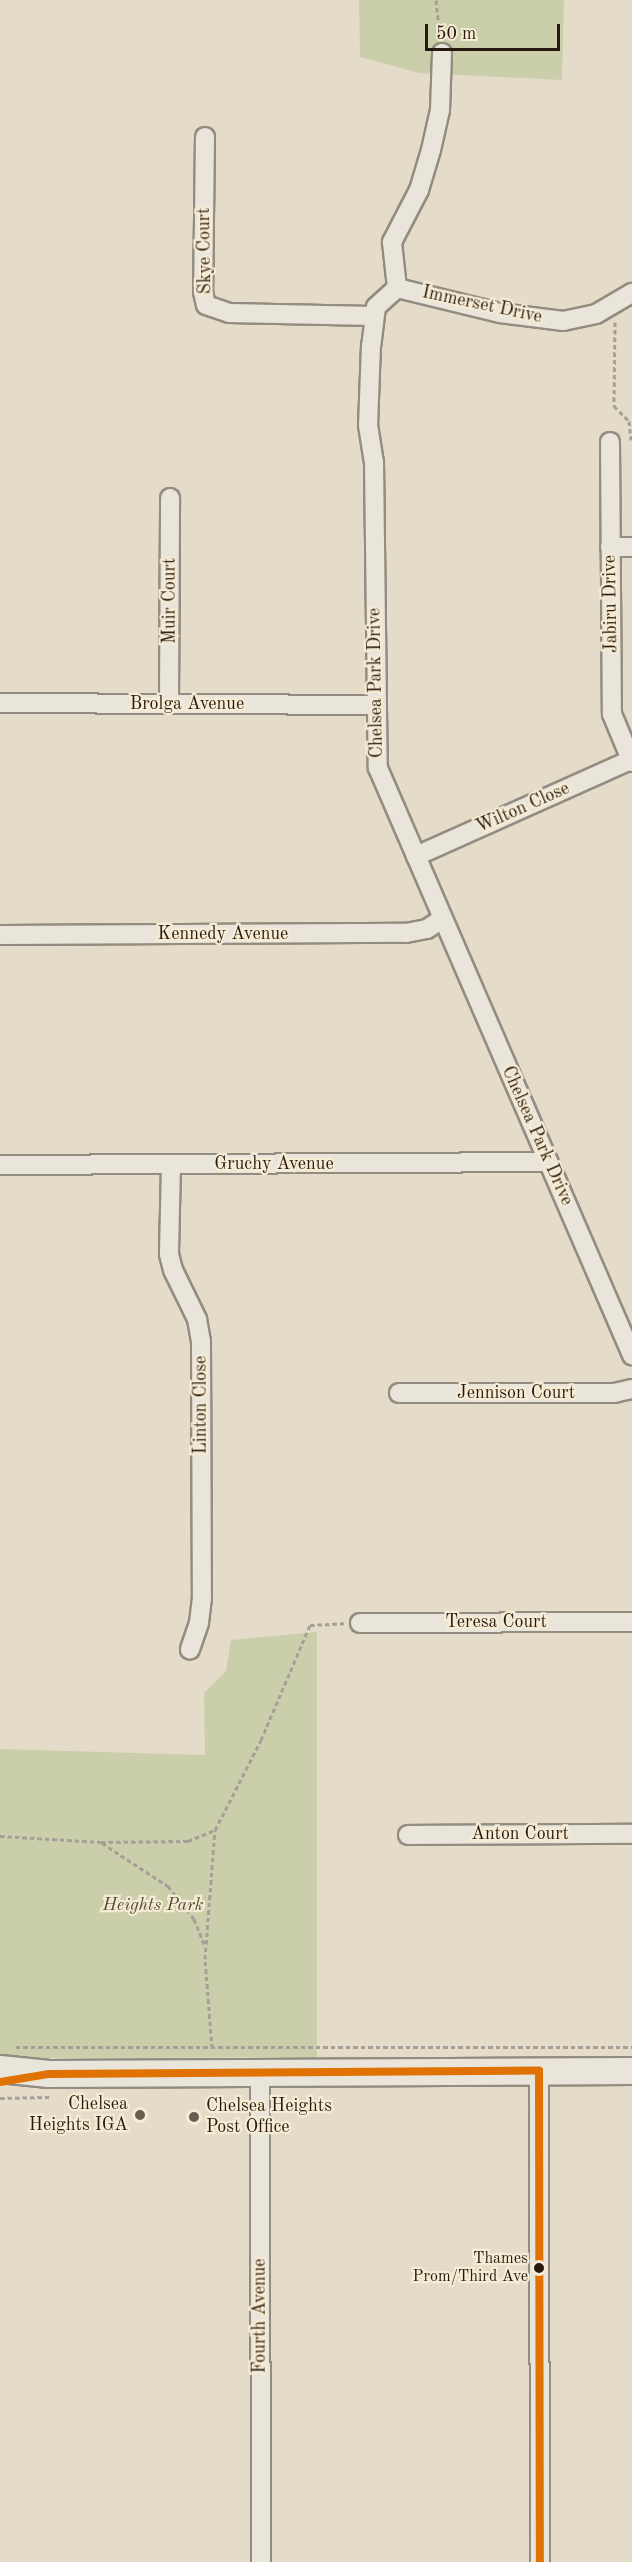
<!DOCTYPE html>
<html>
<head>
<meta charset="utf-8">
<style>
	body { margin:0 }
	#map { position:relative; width:632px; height:2562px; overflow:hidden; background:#e4dcc8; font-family:"Old Standard TT",serif }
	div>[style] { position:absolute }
	.green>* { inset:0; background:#cbceab }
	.path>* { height:3px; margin-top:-1.5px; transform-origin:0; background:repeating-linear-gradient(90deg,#a4a098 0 4.5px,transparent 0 7.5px) }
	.roads { filter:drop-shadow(2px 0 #938c80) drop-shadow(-2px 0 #938c80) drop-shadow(0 2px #938c80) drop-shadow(0 -2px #938c80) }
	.street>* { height:18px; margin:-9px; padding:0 9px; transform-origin:9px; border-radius:9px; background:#eae5db }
	.secondary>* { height:26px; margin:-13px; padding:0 13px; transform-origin:13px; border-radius:13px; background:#eae5db }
	.bus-1>* { height:8px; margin:-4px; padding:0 4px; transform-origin:4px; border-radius:4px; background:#df7202 }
	.dots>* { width:16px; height:16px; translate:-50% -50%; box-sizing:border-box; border:3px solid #f6ecd3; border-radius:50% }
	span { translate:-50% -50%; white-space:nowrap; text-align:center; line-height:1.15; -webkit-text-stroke:4.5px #f6ecd3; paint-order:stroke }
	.bus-label { font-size:16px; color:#271810 }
	.right { translate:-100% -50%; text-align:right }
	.street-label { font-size:18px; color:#271810 }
	.park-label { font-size:18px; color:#524b37; font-style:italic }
	.poi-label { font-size:18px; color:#271810 }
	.left { translate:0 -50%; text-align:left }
	.scale { position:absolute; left:425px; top:24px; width:135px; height:27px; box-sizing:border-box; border:3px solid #271810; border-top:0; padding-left:8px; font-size:18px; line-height:21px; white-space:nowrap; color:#271810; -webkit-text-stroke:4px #f6ecd3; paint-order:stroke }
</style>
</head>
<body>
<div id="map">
	<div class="green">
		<div style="clip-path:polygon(359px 0,564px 0,562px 80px,419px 73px,360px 57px)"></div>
		<div style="clip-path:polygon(317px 1632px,317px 2057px,0 2058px,0 1749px,205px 1755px,204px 1693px,226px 1671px,231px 1640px)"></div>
	</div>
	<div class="path">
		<div style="left:436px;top:0;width:37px;rotate:84deg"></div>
		<div style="left:615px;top:322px;width:84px;rotate:90.7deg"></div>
		<div style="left:614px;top:406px;width:21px;rotate:45deg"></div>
		<div style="left:629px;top:421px;width:19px;rotate:84deg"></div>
		<div style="left:0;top:1836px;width:101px;rotate:3.4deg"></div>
		<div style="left:101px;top:1842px;width:87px;rotate:-0.7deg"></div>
		<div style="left:188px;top:1841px;width:29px;rotate:-22deg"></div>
		<div style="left:102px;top:1843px;width:79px;rotate:33.1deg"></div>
		<div style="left:168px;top:1886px;width:42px;rotate:51.8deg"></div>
		<div style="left:194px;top:1919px;width:29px;rotate:68deg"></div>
		<div style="left:16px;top:2047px;width:616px"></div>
		<div style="left:212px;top:2048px;width:89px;rotate:-94.5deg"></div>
		<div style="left:205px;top:1959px;width:129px;rotate:-85.6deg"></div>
		<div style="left:215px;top:1830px;width:101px;rotate:-62.9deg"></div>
		<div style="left:261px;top:1740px;width:125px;rotate:-66.9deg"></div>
		<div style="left:310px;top:1625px;width:34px;rotate:-3deg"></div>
		<div style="left:0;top:2098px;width:49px;rotate:-1.2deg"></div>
	</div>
	<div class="roads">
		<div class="street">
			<div style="left:442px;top:53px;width:57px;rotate:92deg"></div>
			<div style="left:440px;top:110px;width:41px;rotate:102.7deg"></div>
			<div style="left:431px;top:150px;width:42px;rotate:106.7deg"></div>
			<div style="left:419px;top:190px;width:59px;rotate:117.4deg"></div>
			<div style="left:392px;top:242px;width:46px;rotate:83.8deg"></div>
			<div style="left:397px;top:288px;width:28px;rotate:138deg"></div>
			<div style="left:376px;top:307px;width:38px;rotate:97deg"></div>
			<div style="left:371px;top:345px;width:80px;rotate:92.1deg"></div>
			<div style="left:368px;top:425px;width:37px;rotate:81deg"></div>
			<div style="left:374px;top:462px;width:306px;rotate:89.3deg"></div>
			<div style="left:378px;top:768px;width:640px;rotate:66.6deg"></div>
			<div style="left:205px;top:137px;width:155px;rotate:90.7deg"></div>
			<div style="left:203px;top:292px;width:13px;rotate:77deg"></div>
			<div style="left:206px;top:305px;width:24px;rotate:19deg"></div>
			<div style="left:229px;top:313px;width:145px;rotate:1.2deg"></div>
			<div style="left:397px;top:288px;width:106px;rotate:13.6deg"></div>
			<div style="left:500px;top:313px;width:64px;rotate:7.2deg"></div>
			<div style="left:563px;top:321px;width:34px;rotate:-12deg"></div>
			<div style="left:596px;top:314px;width:42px;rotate:-30.3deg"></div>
			<div style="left:610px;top:442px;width:272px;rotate:89.6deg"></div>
			<div style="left:612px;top:714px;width:52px;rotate:67.4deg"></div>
			<div style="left:610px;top:547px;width:22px"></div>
			<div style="left:0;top:703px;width:375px;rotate:0.3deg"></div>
			<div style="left:169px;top:704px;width:206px;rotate:-89.7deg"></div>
			<div style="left:416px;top:856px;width:235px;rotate:-24.1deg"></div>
			<div style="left:0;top:935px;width:406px;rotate:-0.3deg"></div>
			<div style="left:406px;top:933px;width:21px;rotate:-11deg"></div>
			<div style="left:427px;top:929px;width:18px;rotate:-34deg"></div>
			<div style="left:0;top:1165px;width:548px;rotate:-0.31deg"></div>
			<div style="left:171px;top:1165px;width:89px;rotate:91.3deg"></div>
			<div style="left:169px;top:1254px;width:16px;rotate:76deg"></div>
			<div style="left:173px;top:1270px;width:55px;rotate:63.9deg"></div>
			<div style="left:197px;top:1319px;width:22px;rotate:80deg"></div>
			<div style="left:201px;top:1341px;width:257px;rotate:89.8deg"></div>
			<div style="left:202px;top:1598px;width:25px;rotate:97deg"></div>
			<div style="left:199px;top:1623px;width:28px;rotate:109deg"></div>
			<div style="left:399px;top:1393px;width:215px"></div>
			<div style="left:614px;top:1393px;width:18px;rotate:-13deg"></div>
			<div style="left:360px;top:1623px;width:272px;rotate:-0.2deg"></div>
			<div style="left:408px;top:1835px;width:224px;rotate:-0.3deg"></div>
			<div style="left:260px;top:2071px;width:491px;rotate:89.9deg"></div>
			<div style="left:539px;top:2071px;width:491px;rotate:89.9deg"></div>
		</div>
		<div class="secondary">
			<div style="left:0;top:2069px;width:49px;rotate:5.8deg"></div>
			<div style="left:49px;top:2074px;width:583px;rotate:-0.29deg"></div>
		</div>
	</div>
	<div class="bus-1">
		<div style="left:539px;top:2071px;width:491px;rotate:89.9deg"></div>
		<div style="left:0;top:2082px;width:50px;rotate:-9.3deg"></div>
		<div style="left:49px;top:2074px;width:490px;rotate:-0.4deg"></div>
	</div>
	<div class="dots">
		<div style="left:140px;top:2115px;background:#695d50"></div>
		<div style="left:194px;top:2117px;background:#695d50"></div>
		<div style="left:539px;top:2268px;background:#271810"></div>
	</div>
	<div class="bus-label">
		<span class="right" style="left:528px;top:2268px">Thames<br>Prom/Third Ave</span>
	</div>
	<div class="street-label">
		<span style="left:205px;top:251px;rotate:-91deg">Skye Court</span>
		<span style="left:482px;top:305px;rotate:12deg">Immerset Drive</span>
		<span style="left:170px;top:601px;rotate:-90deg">Muir Court</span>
		<span style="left:611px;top:604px;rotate:-91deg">Jabiru Drive</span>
		<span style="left:376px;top:683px;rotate:-91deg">Chelsea Park Drive</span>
		<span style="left:187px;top:704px">Brolga Avenue</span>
		<span style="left:523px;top:808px;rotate:-24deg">Wilton Close</span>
		<span style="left:223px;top:934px">Kennedy Avenue</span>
		<span style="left:537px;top:1136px;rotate:66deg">Chelsea Park Drive</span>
		<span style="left:274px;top:1164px">Gruchy Avenue</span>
		<span style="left:516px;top:1393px">Jennison Court</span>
		<span style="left:201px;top:1405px;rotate:-90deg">Linton Close</span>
		<span style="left:496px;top:1622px">Teresa Court</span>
		<span style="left:520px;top:1834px">Anton Court</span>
		<span style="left:260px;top:2316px;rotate:-90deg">Fourth Avenue</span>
	</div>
	<div class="park-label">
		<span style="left:153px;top:1905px">Heights Park</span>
	</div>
	<div class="poi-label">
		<span class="right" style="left:128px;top:2115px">Chelsea<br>Heights IGA</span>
		<span class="left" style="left:206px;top:2117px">Chelsea Heights<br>Post Office</span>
	</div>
	<div class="scale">50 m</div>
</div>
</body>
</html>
